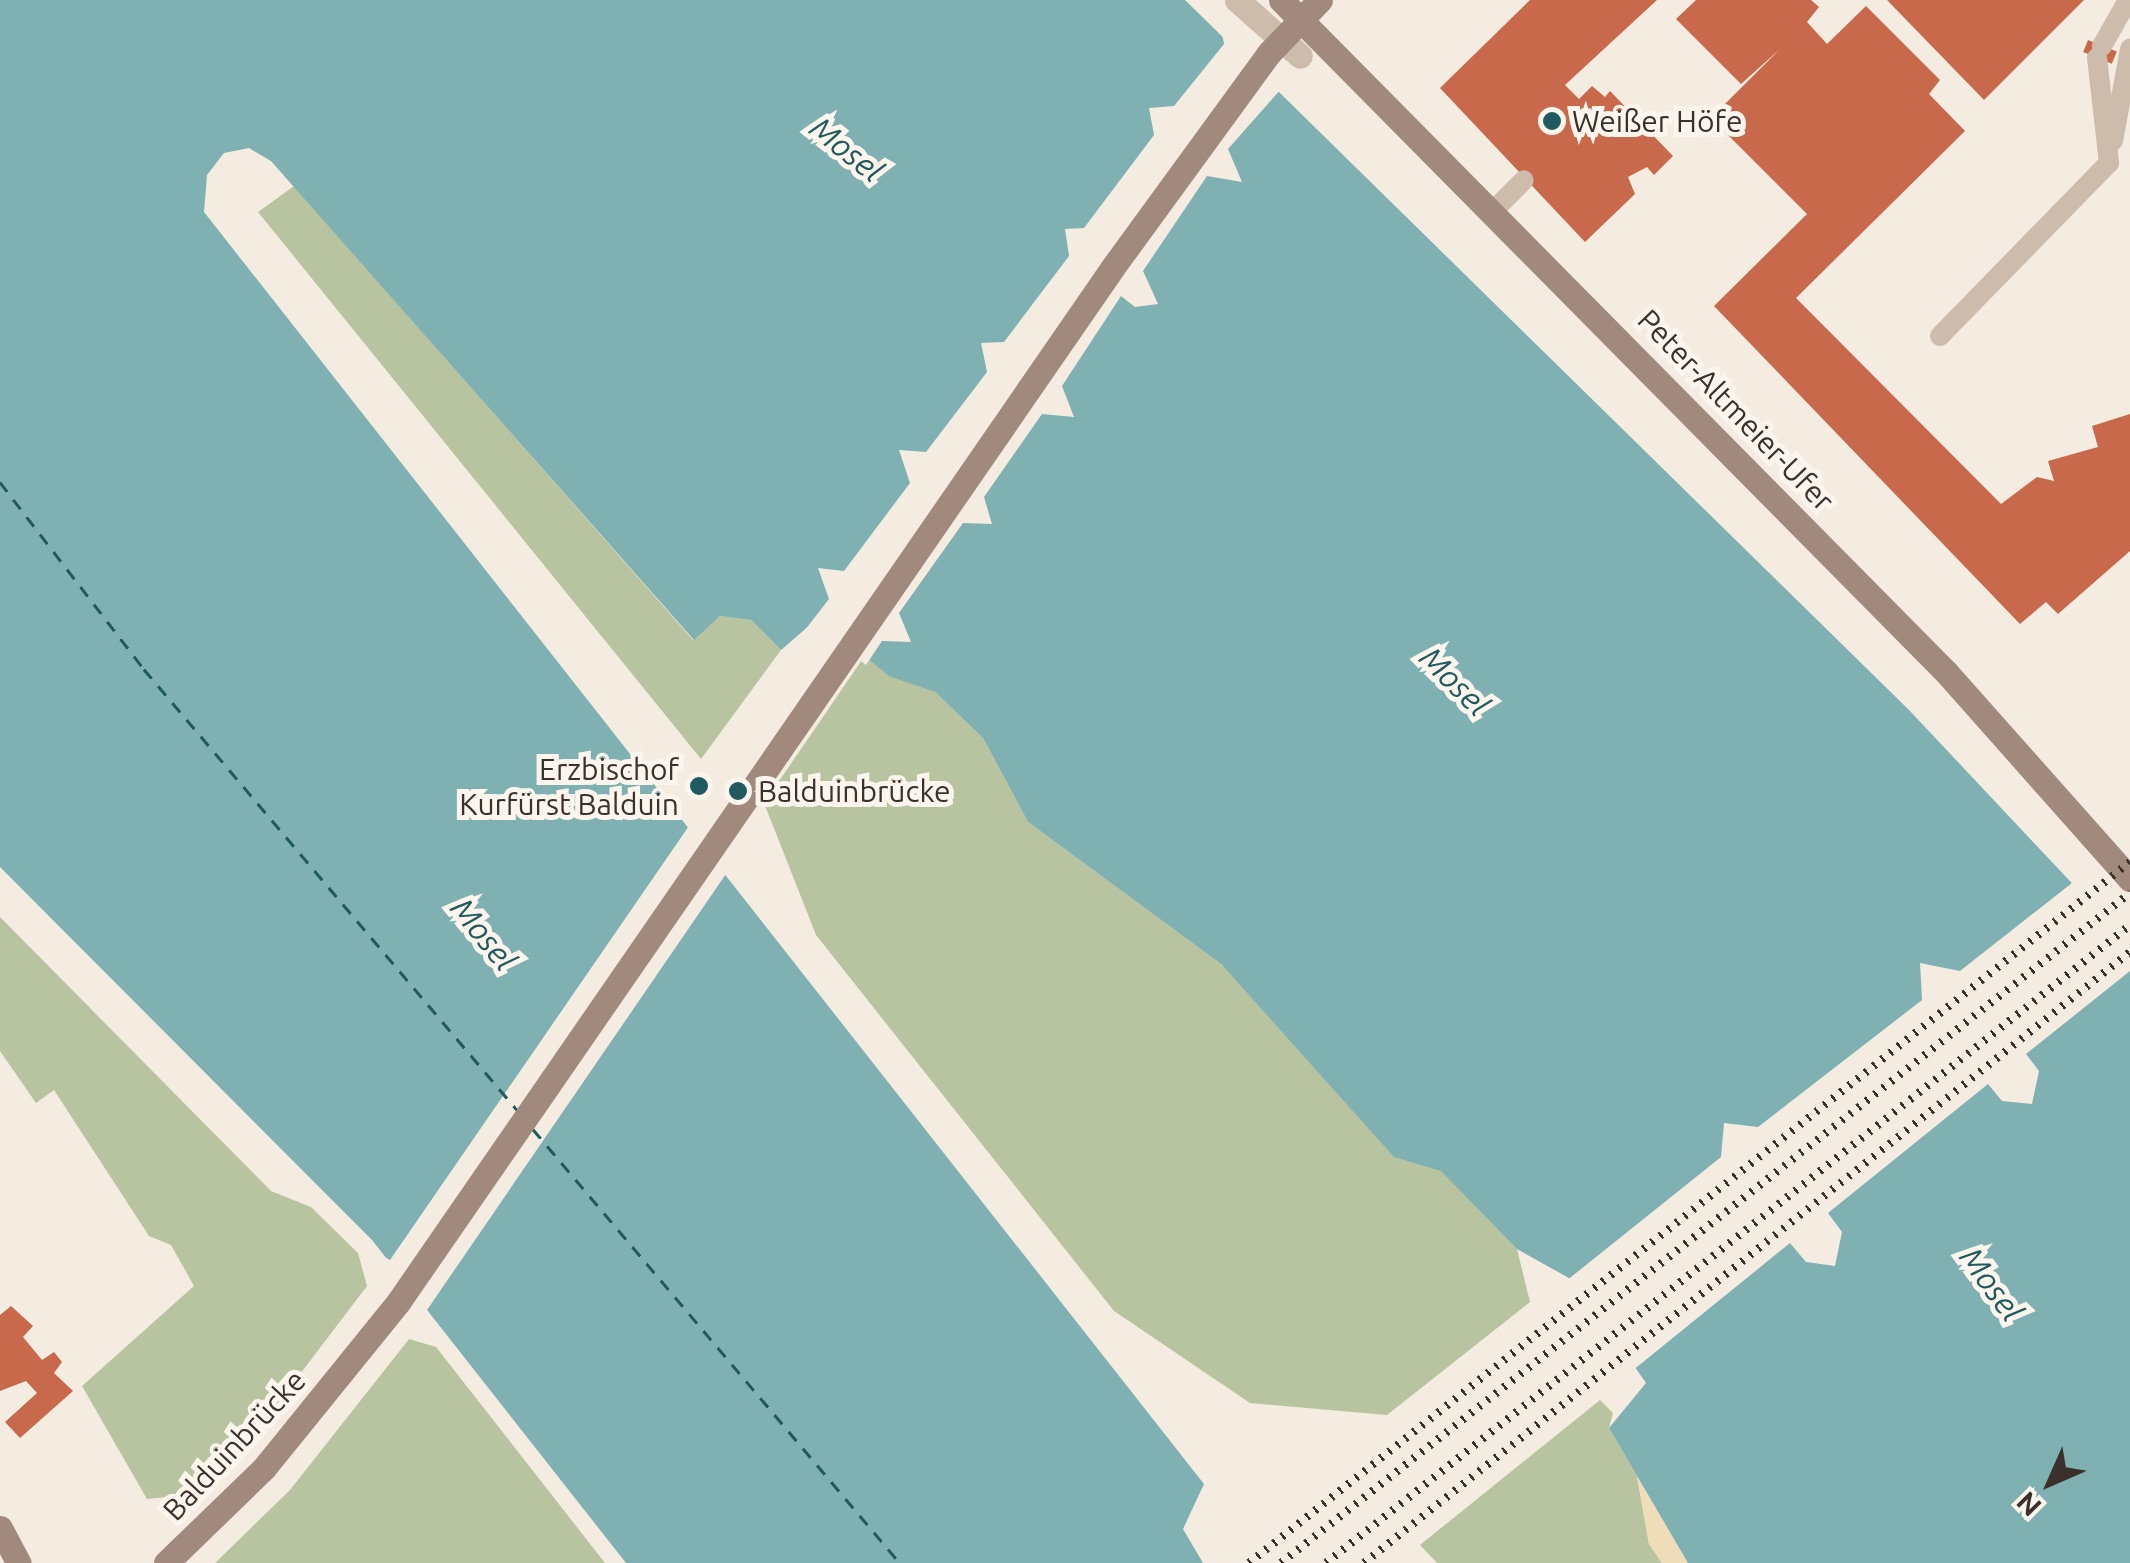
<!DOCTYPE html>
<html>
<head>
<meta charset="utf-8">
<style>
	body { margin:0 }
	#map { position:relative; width:2130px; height:1563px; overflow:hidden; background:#f4ebe1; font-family:Ubuntu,sans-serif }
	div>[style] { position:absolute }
	.green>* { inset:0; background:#b8c4a0 }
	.sand>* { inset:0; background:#efdcb8 }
	.water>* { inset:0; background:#7fb0b2 }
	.pier>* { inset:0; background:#f4ebe1 }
	.ferry>* { height:2.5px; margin-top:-1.25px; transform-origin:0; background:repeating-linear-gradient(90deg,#1f5a5e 0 12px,transparent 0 22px) }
	.building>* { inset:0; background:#c8694b; transform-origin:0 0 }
	.lane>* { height:20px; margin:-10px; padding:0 10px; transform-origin:10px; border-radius:10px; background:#cdbbac }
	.street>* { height:25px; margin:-12.5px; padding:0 12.5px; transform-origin:12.5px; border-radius:12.5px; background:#cdbbac }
	.secondary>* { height:25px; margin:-12.5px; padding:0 12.5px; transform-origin:12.5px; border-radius:12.5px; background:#a18a7d }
	.rail>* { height:8px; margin-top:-4px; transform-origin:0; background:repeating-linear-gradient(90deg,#3b302b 0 2.5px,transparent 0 10.5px) }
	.secondary-bridge>* { height:25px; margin:-12.5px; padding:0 12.5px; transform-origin:12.5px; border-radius:12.5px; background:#a18a7d }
	.dots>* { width:28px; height:28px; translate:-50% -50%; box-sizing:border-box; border:5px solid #fbf5ee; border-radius:50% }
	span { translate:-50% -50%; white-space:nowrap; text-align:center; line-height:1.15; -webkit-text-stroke:10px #fbf5ee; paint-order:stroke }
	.poi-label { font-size:30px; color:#3b302b }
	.left { translate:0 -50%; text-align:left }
	.right { translate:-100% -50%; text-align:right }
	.street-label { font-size:30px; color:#3b302b }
	.water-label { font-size:32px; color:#1f5a5e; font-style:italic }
	.north { position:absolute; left:2000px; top:1433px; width:100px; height:100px; -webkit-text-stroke:8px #fbf5ee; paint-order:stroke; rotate:225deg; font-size:28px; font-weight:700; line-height:40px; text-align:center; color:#3b302b }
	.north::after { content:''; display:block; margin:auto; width:35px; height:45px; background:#3b302b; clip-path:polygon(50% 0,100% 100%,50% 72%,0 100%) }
</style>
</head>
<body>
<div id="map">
	<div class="green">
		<div style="clip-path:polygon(294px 186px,693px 640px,720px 616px,751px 620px,781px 650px,701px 759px,258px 212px)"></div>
		<div style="clip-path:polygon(864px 657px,935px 692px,983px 738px,1028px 822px,1221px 964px,1394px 1156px,1441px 1170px,1517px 1249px,1530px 1302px,1387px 1415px,1250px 1403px,1114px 1311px,816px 935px,764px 803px)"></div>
		<div style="clip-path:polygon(0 917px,271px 1191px,311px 1207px,358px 1253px,367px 1286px,275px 1407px,175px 1509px,167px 1497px,147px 1499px,82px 1386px,194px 1286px,171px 1245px,149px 1236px,54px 1090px,36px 1103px,0 1051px)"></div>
		<div style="clip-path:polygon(409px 1339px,436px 1347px,605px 1563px,215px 1563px,290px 1490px)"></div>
		<div style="clip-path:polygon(1600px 1400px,1613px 1413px,1609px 1428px,1637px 1476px,1649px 1544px,1662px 1563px,1437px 1563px,1420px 1545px)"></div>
	</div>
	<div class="sand">
		<div style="clip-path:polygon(1637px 1476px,1688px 1563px,1662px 1563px,1649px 1544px)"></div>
	</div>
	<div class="water">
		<div style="clip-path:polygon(0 0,1185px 0,1909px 710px,2130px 945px,2130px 1563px,1688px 1563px,1609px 1428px,1646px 1383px,1576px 1282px,1517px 1249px,1441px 1171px,1394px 1157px,1221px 964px,1028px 822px,983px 738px,935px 692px,889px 676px,818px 618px,781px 650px,751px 620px,720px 616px,694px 640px,271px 161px,249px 148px,224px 153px,207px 175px,204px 212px,1204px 1484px,1183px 1529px,1203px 1563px,626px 1563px,372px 1240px,0 867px)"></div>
	</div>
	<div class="pier">
		<div style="clip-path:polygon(1222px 33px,1281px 89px,1228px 149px,1242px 182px,1207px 176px,1143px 271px,1158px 304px,1135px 307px,1121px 296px,1062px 386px,1074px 417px,1042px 414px,984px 497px,992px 524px,963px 523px,899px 613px,911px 642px,882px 641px,866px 665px,818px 625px,791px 648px,829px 599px,818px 568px,844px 571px,910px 483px,899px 450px,926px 452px,987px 372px,981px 343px,1004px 342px,1069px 256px,1065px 229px,1084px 228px,1154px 135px,1149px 108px,1174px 106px,1224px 44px)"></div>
		<div style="clip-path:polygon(691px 823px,728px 871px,427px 1310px,438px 1333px,374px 1251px,390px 1260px)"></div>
		<div style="clip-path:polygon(2077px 879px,2130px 938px,2130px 971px,2026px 1054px,2039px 1071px,2032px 1104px,2002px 1101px,1988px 1084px,1828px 1213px,1842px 1232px,1835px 1266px,1806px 1262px,1790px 1243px,1632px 1371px,1566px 1281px,1721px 1157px,1724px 1123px,1758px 1127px,1922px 1000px,1920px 963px,1960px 971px)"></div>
	</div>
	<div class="ferry">
		<div style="left:0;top:482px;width:236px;rotate:52.4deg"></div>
		<div style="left:144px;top:669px;width:579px;rotate:49.76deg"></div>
		<div style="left:533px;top:1129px;width:568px;rotate:49.78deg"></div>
	</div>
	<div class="building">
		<div style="clip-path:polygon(1530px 0,1657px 0,1565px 85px,1579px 99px,1592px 86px,1605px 97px,1610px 91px,1673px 156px,1654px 175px,1647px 167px,1628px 177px,1635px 194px,1585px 242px,1440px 88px)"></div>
		<div style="clip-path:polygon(1696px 0,1811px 0,1819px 7px,1807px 22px,1827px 44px,1866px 6px,1940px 80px,1929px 94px,1965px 131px,1796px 298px,2001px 504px,2037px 477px,2054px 481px,2048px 461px,2098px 447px,2092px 426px,2130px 414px,2130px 551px,2058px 614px,2046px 602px,2020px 624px,1714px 306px,1807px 214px,1711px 118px,1781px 48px,1741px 84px,1676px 19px)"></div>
		<div style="clip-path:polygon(1887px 0,2084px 0,1984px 100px)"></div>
		<div style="left:2088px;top:40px;width:31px;height:13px;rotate:22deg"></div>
		<div style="clip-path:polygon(11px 1306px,33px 1326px,23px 1337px,42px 1360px,54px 1352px,62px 1362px,54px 1373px,73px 1391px,20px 1438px,5px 1422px,37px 1393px,26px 1381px,0 1391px,0 1315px)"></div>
	</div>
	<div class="lane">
		<div style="left:2102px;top:46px;width:53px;rotate:-60.5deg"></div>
		<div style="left:2113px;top:141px;width:94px;rotate:-79.5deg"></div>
		<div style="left:1494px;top:210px;width:42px;rotate:-45deg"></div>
		<div style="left:1940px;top:336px;width:242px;rotate:-45.7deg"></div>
		<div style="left:2109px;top:163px;width:106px;rotate:-96.5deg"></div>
	</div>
	<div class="street">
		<div style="left:1237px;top:0;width:84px;rotate:41.6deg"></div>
	</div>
	<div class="secondary">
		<div style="left:1281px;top:0;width:945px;rotate:45.3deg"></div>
		<div style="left:1946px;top:672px;width:277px;rotate:48.4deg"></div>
		<div style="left:0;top:1528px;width:40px;rotate:62deg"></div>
	</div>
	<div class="rail">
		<div style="left:1249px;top:1563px;width:1126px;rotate:-38.51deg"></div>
		<div style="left:1281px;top:1563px;width:1082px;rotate:-38.28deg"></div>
		<div style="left:1326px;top:1563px;width:1026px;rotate:-38.43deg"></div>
		<div style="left:1364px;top:1563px;width:980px;rotate:-38.58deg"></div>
	</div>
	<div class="secondary-bridge">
		<div style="left:166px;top:1563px;width:136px;rotate:-44.1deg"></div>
		<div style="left:264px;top:1468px;width:215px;rotate:-51deg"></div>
		<div style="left:399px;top:1301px;width:1257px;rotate:-55.37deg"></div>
		<div style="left:1113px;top:267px;width:266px;rotate:-53.9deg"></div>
		<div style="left:1270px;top:52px;width:72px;rotate:-46.1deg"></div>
	</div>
	<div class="dots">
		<div style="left:1552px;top:121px;background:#1f5a5e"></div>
		<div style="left:699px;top:786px;background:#1f5a5e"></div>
		<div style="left:738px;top:791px;background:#1f5a5e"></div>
	</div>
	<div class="poi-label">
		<span class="left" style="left:1572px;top:121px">Weißer Höfe</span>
		<span class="right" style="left:679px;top:786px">Erzbischof<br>Kurfürst Balduin</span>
		<span class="left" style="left:758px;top:791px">Balduinbrücke</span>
	</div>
	<div class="street-label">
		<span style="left:1736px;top:410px;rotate:46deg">Peter-Altmeier-Ufer</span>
		<span style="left:234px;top:1445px;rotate:-47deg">Balduinbrücke</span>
	</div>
	<div class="water-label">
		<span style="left:847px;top:149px;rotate:39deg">Mosel</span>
		<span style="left:1455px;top:681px;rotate:45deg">Mosel</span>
		<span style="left:484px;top:934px;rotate:51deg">Mosel</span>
		<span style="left:1992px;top:1284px;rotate:54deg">Mosel</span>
	</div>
	<div class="north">N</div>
</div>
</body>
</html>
